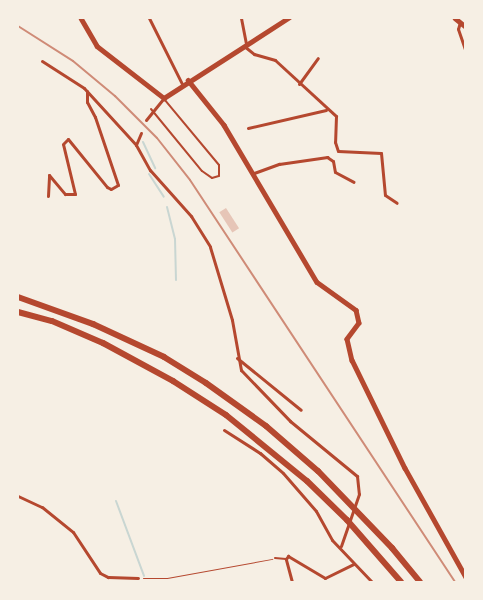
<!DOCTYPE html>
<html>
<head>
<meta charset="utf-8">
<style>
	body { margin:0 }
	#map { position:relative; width:483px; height:600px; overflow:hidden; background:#f6efe4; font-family:"Noto Sans",sans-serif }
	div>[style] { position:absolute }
	.stream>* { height:2px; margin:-1px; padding:0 1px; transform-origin:1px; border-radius:1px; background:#c9d6d2 }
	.building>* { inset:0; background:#e6c5b7; transform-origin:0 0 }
	.path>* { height:1px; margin:-0.5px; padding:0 0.5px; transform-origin:0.5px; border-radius:0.5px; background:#b5482f }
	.service>* { height:2px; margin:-1px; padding:0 1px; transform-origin:1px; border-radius:1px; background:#b5482f }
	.minor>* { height:3px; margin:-1.5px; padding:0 1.5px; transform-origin:1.5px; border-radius:1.5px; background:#b5482f }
	.tertiary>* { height:4.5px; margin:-2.25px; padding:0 2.25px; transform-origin:2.25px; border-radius:2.25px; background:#b5482f }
	.motorway>* { height:6px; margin:-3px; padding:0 3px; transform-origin:3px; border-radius:3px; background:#b5482f }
	.rail>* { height:2px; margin:-1px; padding:0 1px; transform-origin:1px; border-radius:1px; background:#cf8b77 }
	span { translate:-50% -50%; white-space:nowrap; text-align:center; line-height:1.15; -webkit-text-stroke:4px #f6efe4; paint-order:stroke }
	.frame { position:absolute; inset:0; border:19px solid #f6efe4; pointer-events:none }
</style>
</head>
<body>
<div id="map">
	<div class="stream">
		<div style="left:143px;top:142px;width:29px;rotate:65deg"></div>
		<div style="left:149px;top:174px;width:27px;rotate:57deg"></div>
		<div style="left:167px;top:207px;width:33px;rotate:76deg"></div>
		<div style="left:175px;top:239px;width:41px;rotate:88.6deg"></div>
		<div style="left:116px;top:501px;width:80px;rotate:69.5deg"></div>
	</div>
	<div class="building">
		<div style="left:226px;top:208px;width:24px;height:8px;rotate:57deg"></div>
	</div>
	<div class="path">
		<div style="left:143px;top:578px;width:24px"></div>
		<div style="left:167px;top:578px;width:107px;rotate:-10.3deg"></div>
	</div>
	<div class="service">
		<div style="left:151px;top:109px;width:80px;rotate:50.6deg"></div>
		<div style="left:202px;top:171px;width:12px;rotate:35deg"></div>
		<div style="left:212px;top:178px;width:7px;rotate:-16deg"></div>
		<div style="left:219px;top:176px;width:11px;rotate:-90deg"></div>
		<div style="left:219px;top:165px;width:86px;rotate:-129.8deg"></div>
		<div style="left:275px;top:558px;width:11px;rotate:5deg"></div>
	</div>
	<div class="minor">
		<div style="left:149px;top:18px;width:74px;rotate:63.4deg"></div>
		<div style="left:241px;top:18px;width:25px;rotate:79deg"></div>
		<div style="left:460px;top:22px;width:7px;rotate:106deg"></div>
		<div style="left:458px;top:29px;width:24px;rotate:71deg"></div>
		<div style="left:244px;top:46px;width:13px;rotate:39deg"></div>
		<div style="left:254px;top:54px;width:22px;rotate:16deg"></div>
		<div style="left:275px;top:60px;width:83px;rotate:42.6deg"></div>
		<div style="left:336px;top:116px;width:26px;rotate:92deg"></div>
		<div style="left:335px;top:142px;width:9px;rotate:72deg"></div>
		<div style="left:338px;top:151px;width:43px;rotate:2.7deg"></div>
		<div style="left:381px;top:153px;width:42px;rotate:84.6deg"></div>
		<div style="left:385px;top:195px;width:14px;rotate:34deg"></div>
		<div style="left:42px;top:61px;width:50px;rotate:32.7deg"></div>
		<div style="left:84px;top:88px;width:77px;rotate:47.6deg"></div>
		<div style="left:299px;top:84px;width:32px;rotate:-54deg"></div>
		<div style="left:146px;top:120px;width:28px;rotate:-51deg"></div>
		<div style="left:248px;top:128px;width:80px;rotate:-13deg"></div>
		<div style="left:141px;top:133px;width:13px;rotate:113deg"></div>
		<div style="left:136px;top:145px;width:29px;rotate:61deg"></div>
		<div style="left:150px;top:170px;width:62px;rotate:48.3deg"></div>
		<div style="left:191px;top:216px;width:36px;rotate:58deg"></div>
		<div style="left:210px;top:247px;width:76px;rotate:73.2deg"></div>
		<div style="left:232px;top:320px;width:51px;rotate:79.8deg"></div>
		<div style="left:241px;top:370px;width:71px;rotate:46.1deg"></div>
		<div style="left:290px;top:421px;width:87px;rotate:39.4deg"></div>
		<div style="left:357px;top:476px;width:18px;rotate:84deg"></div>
		<div style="left:359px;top:494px;width:55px;rotate:109.1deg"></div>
		<div style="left:254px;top:173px;width:27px;rotate:-20deg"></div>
		<div style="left:279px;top:164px;width:49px;rotate:-8.3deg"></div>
		<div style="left:327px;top:157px;width:7px;rotate:34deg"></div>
		<div style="left:333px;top:161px;width:11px;rotate:80deg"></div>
		<div style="left:335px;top:172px;width:21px;rotate:28deg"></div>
		<div style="left:48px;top:196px;width:21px;rotate:-87deg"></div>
		<div style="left:49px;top:175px;width:25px;rotate:50deg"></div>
		<div style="left:65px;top:194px;width:10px"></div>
		<div style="left:75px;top:194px;width:51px;rotate:-103.5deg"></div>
		<div style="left:63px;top:144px;width:7px;rotate:-45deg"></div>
		<div style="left:68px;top:139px;width:62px;rotate:50.9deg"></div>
		<div style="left:107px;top:187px;width:4px;rotate:27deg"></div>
		<div style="left:111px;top:189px;width:8px;rotate:-30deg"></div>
		<div style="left:118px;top:185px;width:72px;rotate:-108.7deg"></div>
		<div style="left:95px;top:117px;width:17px;rotate:-118deg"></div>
		<div style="left:87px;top:102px;width:11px;rotate:-90deg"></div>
		<div style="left:237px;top:358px;width:82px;rotate:39.1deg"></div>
		<div style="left:224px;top:430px;width:43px;rotate:32.6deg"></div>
		<div style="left:260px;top:453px;width:30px;rotate:41deg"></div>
		<div style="left:283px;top:473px;width:50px;rotate:49deg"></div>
		<div style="left:316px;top:511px;width:33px;rotate:61deg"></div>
		<div style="left:332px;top:540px;width:58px;rotate:46.4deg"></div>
		<div style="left:18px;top:496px;width:26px;rotate:25deg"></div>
		<div style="left:42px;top:507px;width:40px;rotate:39deg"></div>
		<div style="left:73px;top:532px;width:49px;rotate:56.6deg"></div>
		<div style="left:100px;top:573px;width:9px;rotate:27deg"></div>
		<div style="left:108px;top:577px;width:30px;rotate:2deg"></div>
		<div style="left:292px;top:582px;width:24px;rotate:-105deg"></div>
		<div style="left:286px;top:559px;width:4px;rotate:-56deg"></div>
		<div style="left:288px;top:556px;width:43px;rotate:30.7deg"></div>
		<div style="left:325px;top:578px;width:32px;rotate:-26deg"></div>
	</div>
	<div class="tertiary">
		<div style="left:81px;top:18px;width:32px;rotate:60deg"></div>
		<div style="left:97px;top:46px;width:85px;rotate:37.8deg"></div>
		<div style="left:164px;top:98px;width:148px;rotate:-32.8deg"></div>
		<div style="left:455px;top:18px;width:14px;rotate:39deg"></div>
		<div style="left:188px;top:80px;width:58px;rotate:51.3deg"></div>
		<div style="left:224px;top:125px;width:182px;rotate:59.4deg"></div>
		<div style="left:317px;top:282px;width:48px;rotate:35.7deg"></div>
		<div style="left:356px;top:310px;width:13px;rotate:77deg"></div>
		<div style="left:359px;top:323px;width:20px;rotate:127deg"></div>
		<div style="left:347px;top:339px;width:22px;rotate:77deg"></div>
		<div style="left:352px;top:360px;width:120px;rotate:63.9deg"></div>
		<div style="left:405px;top:468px;width:125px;rotate:60.8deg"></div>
	</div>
	<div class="motorway">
		<div style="left:18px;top:297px;width:80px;rotate:19.8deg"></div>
		<div style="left:93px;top:324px;width:78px;rotate:24.9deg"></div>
		<div style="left:164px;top:357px;width:49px;rotate:31.8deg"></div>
		<div style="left:206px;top:383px;width:74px;rotate:35.6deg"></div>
		<div style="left:266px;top:426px;width:69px;rotate:40.9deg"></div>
		<div style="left:318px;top:471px;width:107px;rotate:46.1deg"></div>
		<div style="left:392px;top:548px;width:44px;rotate:50.5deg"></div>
		<div style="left:18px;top:312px;width:35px;rotate:15deg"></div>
		<div style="left:52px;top:321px;width:56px;rotate:23.3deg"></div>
		<div style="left:103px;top:343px;width:80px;rotate:28.5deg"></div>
		<div style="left:173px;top:381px;width:63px;rotate:32.7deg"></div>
		<div style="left:226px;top:415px;width:104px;rotate:39.2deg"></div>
		<div style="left:307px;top:481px;width:56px;rotate:44.3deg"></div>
		<div style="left:347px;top:520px;width:82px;rotate:48.9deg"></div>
	</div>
	<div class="rail">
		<div style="left:18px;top:26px;width:65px;rotate:32.5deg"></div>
		<div style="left:73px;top:61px;width:55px;rotate:39.8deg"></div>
		<div style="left:115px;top:96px;width:59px;rotate:45deg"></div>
		<div style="left:157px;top:138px;width:53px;rotate:51.8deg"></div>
		<div style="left:190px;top:180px;width:481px;rotate:56.6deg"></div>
	</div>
	<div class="frame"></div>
</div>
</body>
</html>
